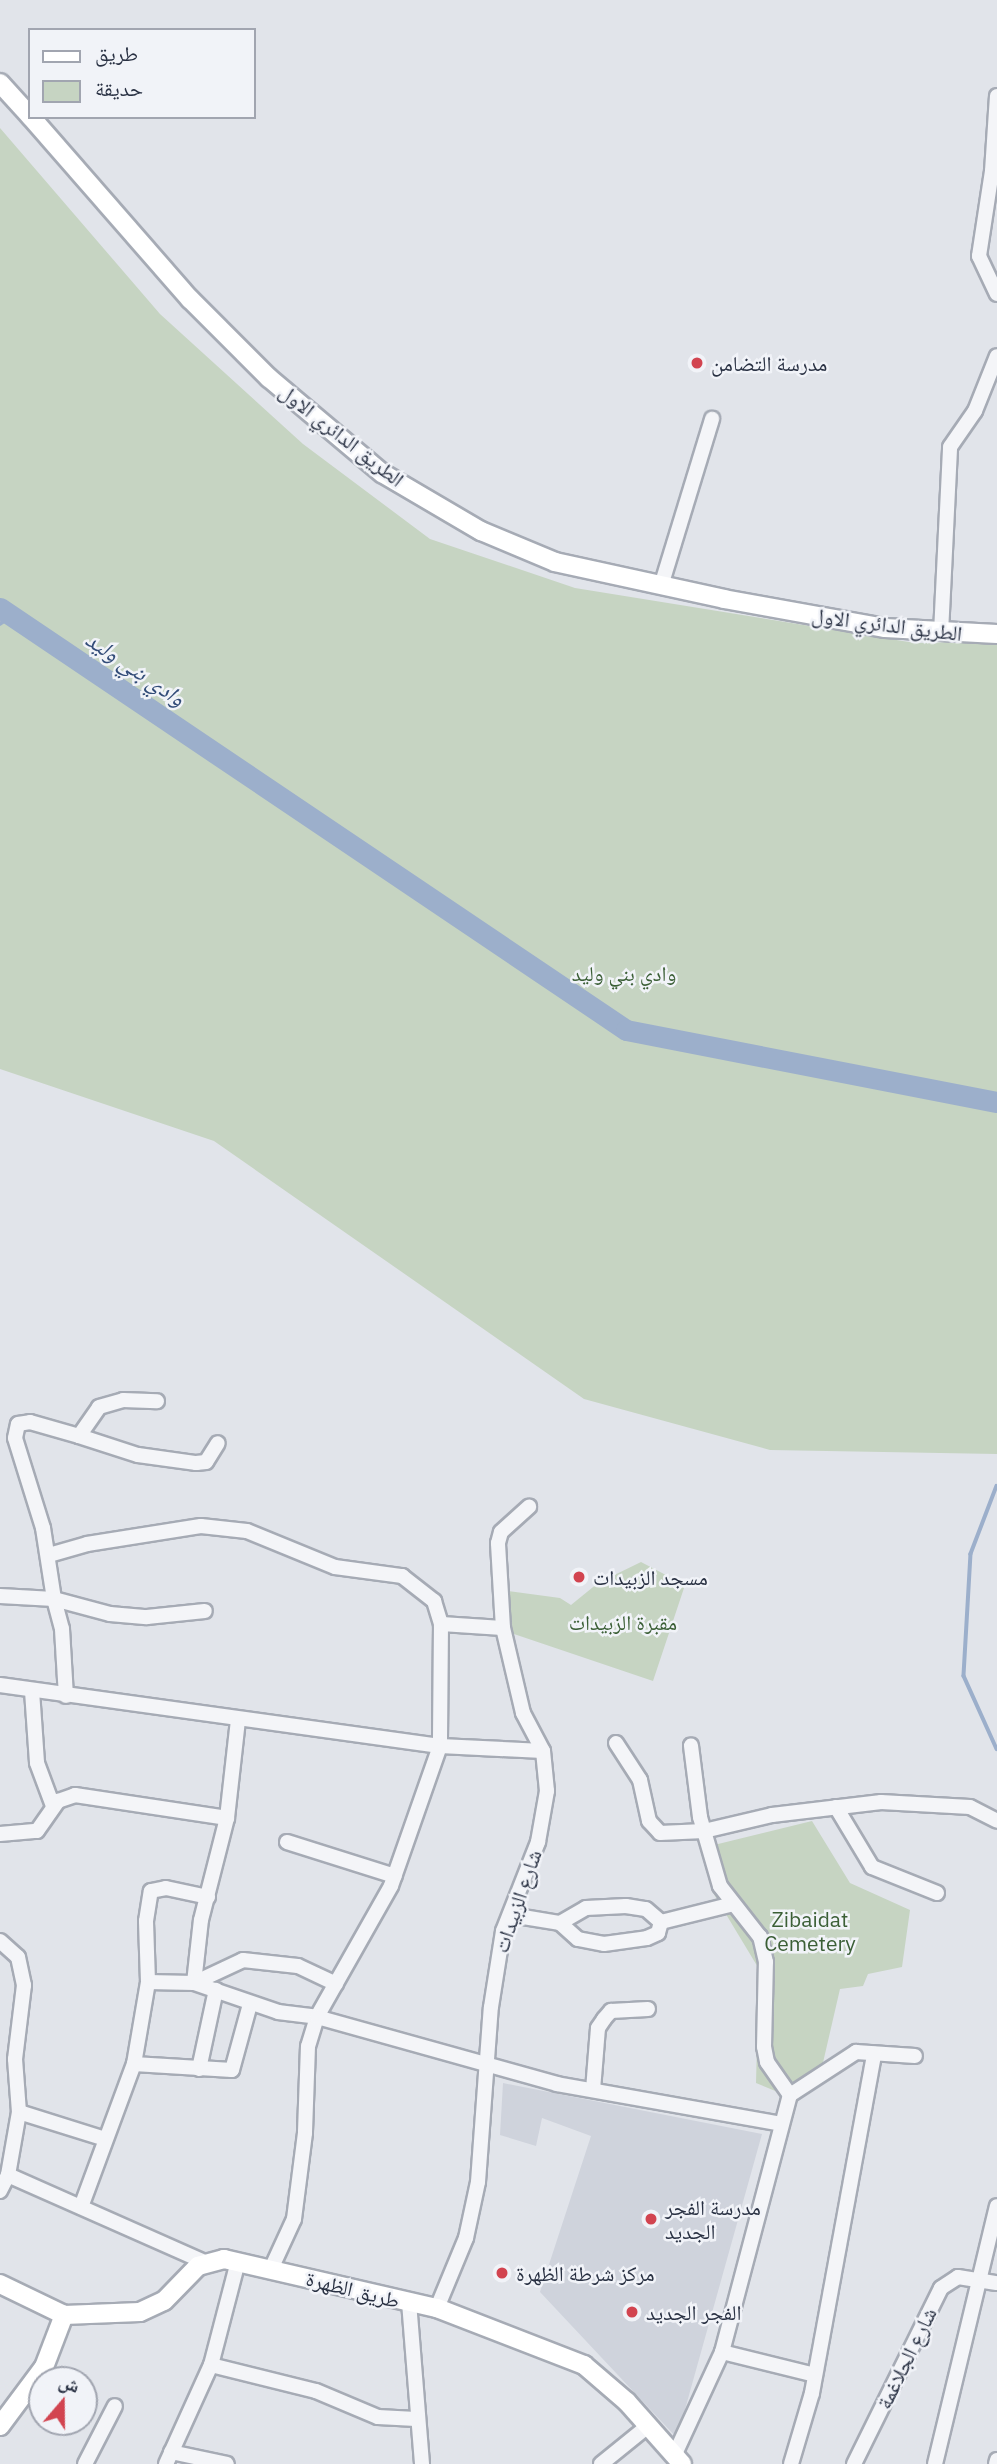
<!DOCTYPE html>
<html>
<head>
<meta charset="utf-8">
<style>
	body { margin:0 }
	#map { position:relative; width:997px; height:2464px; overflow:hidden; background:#e1e4ea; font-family:"IBM Plex Sans","Noto Naskh Arabic",sans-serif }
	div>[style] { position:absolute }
	.built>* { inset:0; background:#cfd3dc }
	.green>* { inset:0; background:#c6d4c2 }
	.stream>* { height:3.5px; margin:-1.75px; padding:0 1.75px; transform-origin:1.75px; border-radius:1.75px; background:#9cafcb }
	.river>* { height:21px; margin:-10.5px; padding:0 10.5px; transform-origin:10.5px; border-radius:10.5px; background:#9cafcb }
	.roads { filter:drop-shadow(2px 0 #a6abb5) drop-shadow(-2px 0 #a6abb5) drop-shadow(0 2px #a6abb5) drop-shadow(0 -2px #a6abb5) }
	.minor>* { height:14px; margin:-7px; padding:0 7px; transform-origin:7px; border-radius:7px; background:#f4f5f8 }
	.major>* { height:18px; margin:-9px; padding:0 9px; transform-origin:9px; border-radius:9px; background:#fff }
	.dots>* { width:19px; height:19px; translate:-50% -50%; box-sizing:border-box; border:4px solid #f1f3f8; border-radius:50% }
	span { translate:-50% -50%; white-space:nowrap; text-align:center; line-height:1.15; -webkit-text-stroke:5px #f1f3f8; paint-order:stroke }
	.poi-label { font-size:21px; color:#293143 }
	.left { translate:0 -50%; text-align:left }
	.street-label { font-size:21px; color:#293143 }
	.park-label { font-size:21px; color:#3b5f36 }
	.water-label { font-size:23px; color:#324c78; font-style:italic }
	.legend { position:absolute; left:28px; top:28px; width:228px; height:91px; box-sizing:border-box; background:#f1f3f8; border:2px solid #a1a5b0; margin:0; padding:9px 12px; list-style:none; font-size:21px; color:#293143 }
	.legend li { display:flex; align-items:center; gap:14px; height:35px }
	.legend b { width:35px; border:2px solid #a1a5b0 }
	.north { position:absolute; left:28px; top:2366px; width:70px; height:70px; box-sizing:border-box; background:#f1f3f8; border:2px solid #a1a5b0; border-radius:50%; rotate:20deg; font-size:19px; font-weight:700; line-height:28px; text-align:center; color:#293143 }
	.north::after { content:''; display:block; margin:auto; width:24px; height:32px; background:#d24450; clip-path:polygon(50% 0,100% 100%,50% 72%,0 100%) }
</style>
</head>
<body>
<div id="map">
	<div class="built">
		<div style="clip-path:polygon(503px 2083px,762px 2134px,677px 2438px,540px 2292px,591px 2136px,542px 2118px,536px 2146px,500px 2135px)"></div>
	</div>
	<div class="green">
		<div style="clip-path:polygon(0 128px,160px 314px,303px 444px,430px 539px,575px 588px,915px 643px,997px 641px,997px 1454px,770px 1450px,584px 1399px,214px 1141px,0 1069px)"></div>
		<div style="clip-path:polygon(641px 1562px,685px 1585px,653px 1681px,511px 1633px,508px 1591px,560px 1598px,571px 1605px,598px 1583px)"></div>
		<div style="clip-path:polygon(812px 1821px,850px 1883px,910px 1910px,902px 1967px,868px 1974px,863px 1986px,840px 1989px,822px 2067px,785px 2095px,756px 2083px,759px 1969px,712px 1891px,714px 1845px)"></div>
	</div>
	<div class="stream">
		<div style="left:0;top:624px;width:14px;rotate:-34deg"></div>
		<div style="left:997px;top:1486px;width:73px;rotate:110.9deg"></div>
		<div style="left:971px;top:1554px;width:122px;rotate:93.3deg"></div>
		<div style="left:964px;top:1676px;width:80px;rotate:65.7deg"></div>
	</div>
	<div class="river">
		<div style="left:0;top:608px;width:755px;rotate:33.98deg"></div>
		<div style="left:626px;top:1030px;width:378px;rotate:11deg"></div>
	</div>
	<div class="roads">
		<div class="minor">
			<div style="left:997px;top:96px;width:75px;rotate:93.8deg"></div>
			<div style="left:992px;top:171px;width:86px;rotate:98.7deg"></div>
			<div style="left:979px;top:256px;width:42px;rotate:64.7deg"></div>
			<div style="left:661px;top:586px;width:175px;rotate:-73deg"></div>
			<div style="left:941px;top:633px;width:186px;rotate:-87.2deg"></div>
			<div style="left:950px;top:447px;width:44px;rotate:-55.2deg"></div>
			<div style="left:975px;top:411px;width:59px;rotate:-68.2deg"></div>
			<div style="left:79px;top:1436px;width:62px;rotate:17.9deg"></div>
			<div style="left:138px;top:1455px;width:59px;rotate:7.9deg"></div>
			<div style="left:196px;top:1463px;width:10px;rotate:-6deg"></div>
			<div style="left:206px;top:1462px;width:22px;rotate:-58deg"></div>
			<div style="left:49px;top:1555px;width:40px;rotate:-16deg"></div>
			<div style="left:87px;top:1544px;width:115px;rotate:-9deg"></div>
			<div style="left:201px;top:1526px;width:46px;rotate:6.2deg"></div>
			<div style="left:247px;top:1531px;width:95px;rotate:22.2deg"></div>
			<div style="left:335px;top:1567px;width:68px;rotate:7.7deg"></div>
			<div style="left:402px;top:1576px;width:41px;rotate:38deg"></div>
			<div style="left:434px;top:1601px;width:24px;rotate:73deg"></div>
			<div style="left:441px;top:1624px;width:122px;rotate:90.5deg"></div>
			<div style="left:440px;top:1746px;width:148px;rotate:109.3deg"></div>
			<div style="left:391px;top:1886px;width:150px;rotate:119.5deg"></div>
			<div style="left:317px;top:2017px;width:30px;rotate:107deg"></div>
			<div style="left:308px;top:2046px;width:87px;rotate:92deg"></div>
			<div style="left:305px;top:2133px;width:87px;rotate:97.3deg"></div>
			<div style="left:294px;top:2219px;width:55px;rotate:114.7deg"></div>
			<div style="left:0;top:1596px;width:54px;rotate:3.2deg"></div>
			<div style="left:54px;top:1599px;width:72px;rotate:-98.8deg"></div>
			<div style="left:43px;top:1528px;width:94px;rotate:-107.3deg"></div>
			<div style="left:15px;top:1438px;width:14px;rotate:-78deg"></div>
			<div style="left:18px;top:1424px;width:12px;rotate:-9deg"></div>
			<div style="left:30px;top:1422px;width:51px;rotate:15.9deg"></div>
			<div style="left:79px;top:1436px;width:35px;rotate:-55deg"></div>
			<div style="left:99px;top:1407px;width:25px;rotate:-16deg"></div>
			<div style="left:123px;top:1400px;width:34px;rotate:2deg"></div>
			<div style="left:54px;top:1599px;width:58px;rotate:15deg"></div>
			<div style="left:110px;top:1614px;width:37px;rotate:5deg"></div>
			<div style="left:147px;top:1617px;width:58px;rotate:-5.9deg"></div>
			<div style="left:54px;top:1599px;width:31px;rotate:75deg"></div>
			<div style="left:62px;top:1629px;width:67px;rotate:86.6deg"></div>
			<div style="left:441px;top:1624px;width:62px;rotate:3.7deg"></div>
			<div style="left:0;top:1685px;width:444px;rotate:7.9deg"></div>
			<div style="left:440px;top:1746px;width:103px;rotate:2.8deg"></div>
			<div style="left:32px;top:1691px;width:72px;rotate:86deg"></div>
			<div style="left:37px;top:1763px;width:46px;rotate:69.6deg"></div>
			<div style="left:616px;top:1743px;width:44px;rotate:57deg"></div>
			<div style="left:640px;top:1780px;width:42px;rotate:77.6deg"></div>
			<div style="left:649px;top:1821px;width:16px;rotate:47deg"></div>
			<div style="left:660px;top:1833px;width:44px;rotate:-2.6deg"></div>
			<div style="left:704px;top:1831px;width:70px;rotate:-13.2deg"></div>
			<div style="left:772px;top:1815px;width:110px;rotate:-6.8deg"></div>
			<div style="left:881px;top:1802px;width:89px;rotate:3.2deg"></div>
			<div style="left:970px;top:1807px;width:30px;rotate:27deg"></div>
			<div style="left:836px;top:1807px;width:70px;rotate:59deg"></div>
			<div style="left:872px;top:1867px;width:70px;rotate:21.8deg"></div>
			<div style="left:0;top:1834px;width:37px;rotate:-5deg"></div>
			<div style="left:37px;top:1831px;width:37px;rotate:-55deg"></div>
			<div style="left:58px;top:1801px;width:18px;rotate:-19deg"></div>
			<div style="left:75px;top:1795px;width:154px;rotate:8.6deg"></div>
			<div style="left:287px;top:1842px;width:113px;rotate:17.5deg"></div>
			<div style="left:511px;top:1915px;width:50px;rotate:9.3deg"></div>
			<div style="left:560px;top:1923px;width:24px;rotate:42deg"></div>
			<div style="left:578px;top:1939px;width:26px;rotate:11deg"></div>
			<div style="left:604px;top:1944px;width:43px;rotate:-7.9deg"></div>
			<div style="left:647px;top:1938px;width:12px;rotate:-24deg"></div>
			<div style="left:658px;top:1933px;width:11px;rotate:-75deg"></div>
			<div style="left:560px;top:1923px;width:30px;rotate:-30deg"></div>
			<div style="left:586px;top:1908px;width:40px;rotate:-2.9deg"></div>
			<div style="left:626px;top:1906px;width:20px;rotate:9deg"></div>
			<div style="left:646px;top:1909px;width:20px;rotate:41deg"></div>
			<div style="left:661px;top:1922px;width:74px;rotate:-14deg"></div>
			<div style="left:0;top:1941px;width:24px;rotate:42deg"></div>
			<div style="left:18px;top:1957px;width:29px;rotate:78deg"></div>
			<div style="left:24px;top:1985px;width:75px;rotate:96.9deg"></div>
			<div style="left:15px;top:2059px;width:53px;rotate:85.7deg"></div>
			<div style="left:19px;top:2112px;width:64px;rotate:99.9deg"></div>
			<div style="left:8px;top:2175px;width:18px;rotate:117deg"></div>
			<div style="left:148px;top:1982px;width:61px;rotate:-91.9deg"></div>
			<div style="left:146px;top:1921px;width:30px;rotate:-81deg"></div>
			<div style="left:151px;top:1891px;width:15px;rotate:-11deg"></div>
			<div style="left:166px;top:1888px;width:43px;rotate:12.1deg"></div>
			<div style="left:194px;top:1983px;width:63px;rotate:-83.7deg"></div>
			<div style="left:201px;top:1920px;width:105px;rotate:-75.7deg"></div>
			<div style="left:227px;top:1818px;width:99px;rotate:-83.6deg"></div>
			<div style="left:194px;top:1983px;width:54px;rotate:-25.1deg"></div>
			<div style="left:243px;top:1960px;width:55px;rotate:6.2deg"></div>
			<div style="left:298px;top:1966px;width:42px;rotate:25.3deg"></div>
			<div style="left:134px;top:2064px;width:98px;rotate:3.5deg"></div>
			<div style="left:232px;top:2070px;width:68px;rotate:-74.7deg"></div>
			<div style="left:199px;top:2069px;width:81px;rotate:-77.9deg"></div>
			<div style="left:593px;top:2090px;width:62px;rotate:-85.4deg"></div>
			<div style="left:598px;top:2028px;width:11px;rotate:-56deg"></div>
			<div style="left:604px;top:2019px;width:11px;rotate:-49deg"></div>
			<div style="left:611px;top:2011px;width:37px;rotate:-3deg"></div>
			<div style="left:790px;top:2095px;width:79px;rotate:-33.1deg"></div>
			<div style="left:856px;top:2052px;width:59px;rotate:3.9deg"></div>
			<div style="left:19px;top:2112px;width:90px;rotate:17.4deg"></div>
			<div style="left:8px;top:2175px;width:214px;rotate:23.9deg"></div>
			<div style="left:81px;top:2207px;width:153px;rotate:-69.7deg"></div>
			<div style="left:134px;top:2064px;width:83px;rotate:-80.3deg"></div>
			<div style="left:148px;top:1982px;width:46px;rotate:1.2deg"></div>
			<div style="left:194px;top:1983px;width:89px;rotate:19deg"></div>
			<div style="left:278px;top:2012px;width:39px;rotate:7deg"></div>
			<div style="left:317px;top:2017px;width:249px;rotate:15.6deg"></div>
			<div style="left:557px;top:2084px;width:228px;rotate:10.1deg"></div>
			<div style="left:409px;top:2302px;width:163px;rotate:85.4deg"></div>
			<div style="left:437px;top:2308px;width:76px;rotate:-67.5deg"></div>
			<div style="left:466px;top:2238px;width:57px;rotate:-77.9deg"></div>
			<div style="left:478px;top:2182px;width:175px;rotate:-85.8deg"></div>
			<div style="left:491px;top:2007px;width:77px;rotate:-81deg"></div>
			<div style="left:503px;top:1931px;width:96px;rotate:-68.5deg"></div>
			<div style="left:538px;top:1842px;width:52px;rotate:-80deg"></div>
			<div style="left:547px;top:1791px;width:40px;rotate:-95.7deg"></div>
			<div style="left:543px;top:1751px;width:43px;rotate:-117.8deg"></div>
			<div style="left:523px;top:1713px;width:87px;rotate:-103.2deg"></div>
			<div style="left:503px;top:1628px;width:85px;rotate:-93.4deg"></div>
			<div style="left:498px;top:1543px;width:11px;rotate:-75deg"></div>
			<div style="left:501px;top:1532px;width:38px;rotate:-42deg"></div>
			<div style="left:722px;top:2352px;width:96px;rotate:13.9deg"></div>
			<div style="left:211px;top:2365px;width:108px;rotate:13.9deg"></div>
			<div style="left:316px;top:2391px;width:67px;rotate:22.8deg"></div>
			<div style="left:378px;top:2417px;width:38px;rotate:3deg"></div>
			<div style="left:171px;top:2452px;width:57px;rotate:12.1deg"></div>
			<div style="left:674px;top:2456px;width:115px;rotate:-65.2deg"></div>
			<div style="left:722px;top:2352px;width:266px;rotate:-75.2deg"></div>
			<div style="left:790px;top:2095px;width:40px;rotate:-124.9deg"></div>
			<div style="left:767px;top:2062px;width:15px;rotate:-101deg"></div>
			<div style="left:764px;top:2047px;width:85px;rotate:-88.7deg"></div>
			<div style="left:766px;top:1962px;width:26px;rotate:-103deg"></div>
			<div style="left:760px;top:1937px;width:65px;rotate:-128.1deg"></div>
			<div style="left:720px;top:1886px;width:72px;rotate:-106.2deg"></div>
			<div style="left:700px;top:1817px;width:72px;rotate:-97.2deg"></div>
			<div style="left:85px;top:2464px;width:65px;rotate:-62.7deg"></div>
			<div style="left:166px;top:2464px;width:109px;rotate:-65.6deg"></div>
			<div style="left:211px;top:2365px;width:107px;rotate:-75.4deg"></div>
			<div style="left:601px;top:2464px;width:60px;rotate:-39deg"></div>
			<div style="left:791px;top:2464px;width:74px;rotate:-73.5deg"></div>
			<div style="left:812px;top:2393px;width:345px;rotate:-79.6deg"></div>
			<div style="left:854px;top:2464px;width:196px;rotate:-63.7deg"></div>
			<div style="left:941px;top:2288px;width:20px;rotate:-33deg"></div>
			<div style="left:958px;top:2277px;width:39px;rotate:9deg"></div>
			<div style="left:935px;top:2464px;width:265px;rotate:-76.5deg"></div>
			<div style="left:996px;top:2464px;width:4px;rotate:-76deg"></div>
		</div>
		<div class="major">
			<div style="left:0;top:83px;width:45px;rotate:47.7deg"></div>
			<div style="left:31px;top:117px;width:242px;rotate:48.9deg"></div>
			<div style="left:190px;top:299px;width:112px;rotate:45deg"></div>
			<div style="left:269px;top:378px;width:148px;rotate:40.1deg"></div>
			<div style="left:382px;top:473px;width:115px;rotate:30.4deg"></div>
			<div style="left:481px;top:531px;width:80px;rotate:22.7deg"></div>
			<div style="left:555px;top:562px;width:173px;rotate:12.3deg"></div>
			<div style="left:724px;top:599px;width:164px;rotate:10.2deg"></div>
			<div style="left:885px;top:628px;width:112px;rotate:3.1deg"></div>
			<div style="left:0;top:2284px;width:71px;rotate:25.8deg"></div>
			<div style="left:64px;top:2315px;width:76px;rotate:-2.3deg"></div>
			<div style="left:140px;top:2312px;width:26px;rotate:-25deg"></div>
			<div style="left:164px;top:2301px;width:49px;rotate:-45.8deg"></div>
			<div style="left:198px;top:2266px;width:27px;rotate:-15deg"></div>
			<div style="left:224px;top:2259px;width:219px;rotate:13deg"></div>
			<div style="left:437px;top:2308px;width:158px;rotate:21.2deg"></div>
			<div style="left:584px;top:2365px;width:57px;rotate:40.7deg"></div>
			<div style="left:627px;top:2402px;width:83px;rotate:48.4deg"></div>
			<div style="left:0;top:2426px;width:74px;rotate:-53.3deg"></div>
			<div style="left:44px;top:2367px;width:56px;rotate:-69deg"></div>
		</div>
	</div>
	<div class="dots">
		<div style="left:697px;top:363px;background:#d24450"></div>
		<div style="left:579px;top:1577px;background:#d24450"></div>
		<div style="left:651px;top:2219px;background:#d24450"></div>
		<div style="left:502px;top:2273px;background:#d24450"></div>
		<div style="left:632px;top:2312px;background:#d24450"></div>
	</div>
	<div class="poi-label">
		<span class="left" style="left:711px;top:363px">مدرسة التضامن</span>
		<span class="left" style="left:593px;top:1577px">مسجد الزبيدات</span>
		<span class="left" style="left:665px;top:2219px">مدرسة الفجر<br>الجديد</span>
		<span class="left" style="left:516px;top:2273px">مركز شرطة الظهرة</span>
		<span class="left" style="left:646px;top:2312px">الفجر الجديد</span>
	</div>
	<div class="street-label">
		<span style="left:342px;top:435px;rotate:38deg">الطريق الدائري الاول</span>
		<span style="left:887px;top:624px;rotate:7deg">الطريق الدائري الاول</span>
		<span style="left:517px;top:1901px;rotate:-71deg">شارع الزبيدات</span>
		<span style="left:353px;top:2289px;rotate:14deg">طريق الظهرة</span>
		<span style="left:906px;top:2358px;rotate:-64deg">شارع الجلاغمة</span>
	</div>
	<div class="park-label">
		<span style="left:624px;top:973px">وادي بني وليد</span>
		<span style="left:623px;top:1622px">مقبرة الزبيدات</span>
		<span style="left:810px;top:1931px">Zibaidat<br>Cemetery</span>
	</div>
	<div class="water-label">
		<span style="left:136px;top:668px;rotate:34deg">وادي بني وليد</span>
	</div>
	<ul class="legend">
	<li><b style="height:9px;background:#fff"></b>طريق</li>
	<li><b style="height:19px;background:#c6d4c2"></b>حديقة</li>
	</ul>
	<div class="north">ش</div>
</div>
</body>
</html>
